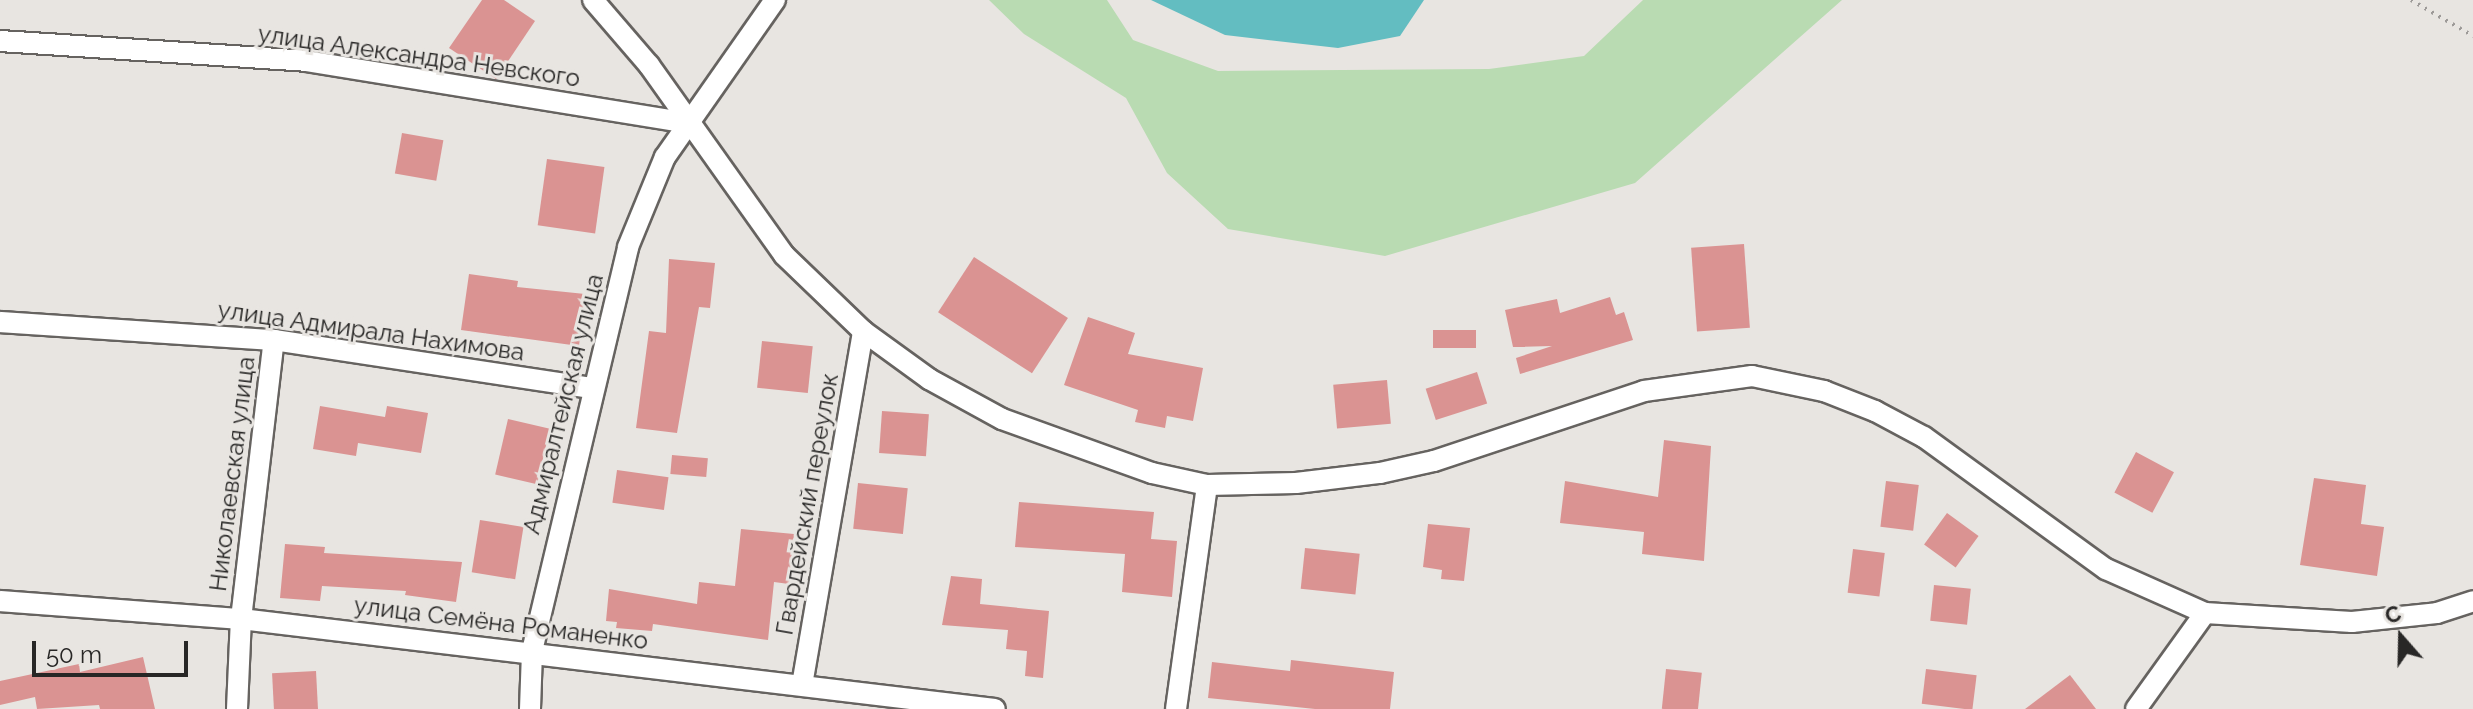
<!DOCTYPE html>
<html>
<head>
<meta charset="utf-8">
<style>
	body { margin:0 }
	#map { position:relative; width:2473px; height:709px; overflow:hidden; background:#e8e5e1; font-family:Raleway,sans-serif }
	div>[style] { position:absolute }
	.green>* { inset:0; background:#b9dbb2 }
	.water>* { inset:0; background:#63bdc1 }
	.building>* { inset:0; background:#da9392; transform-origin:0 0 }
	.path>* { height:4px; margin-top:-2px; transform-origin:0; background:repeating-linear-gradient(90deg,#9d9a98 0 2px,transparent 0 8px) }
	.roads { filter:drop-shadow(2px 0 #666360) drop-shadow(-2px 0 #666360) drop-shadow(0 2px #666360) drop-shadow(0 -2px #666360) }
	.street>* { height:20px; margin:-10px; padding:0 10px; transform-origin:10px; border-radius:10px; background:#fff }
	span { translate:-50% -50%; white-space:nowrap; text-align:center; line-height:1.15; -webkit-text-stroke:6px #e8e5e1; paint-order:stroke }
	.street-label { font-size:24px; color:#282726 }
	.north { position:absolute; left:2361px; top:597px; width:80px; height:80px; -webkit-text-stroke:6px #e8e5e1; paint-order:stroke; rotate:340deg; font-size:22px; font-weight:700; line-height:32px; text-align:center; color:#282726 }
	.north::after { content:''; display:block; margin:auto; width:28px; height:36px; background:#282726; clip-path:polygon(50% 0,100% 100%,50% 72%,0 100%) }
	.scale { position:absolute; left:32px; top:641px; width:156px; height:36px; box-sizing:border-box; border:4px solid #282726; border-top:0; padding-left:10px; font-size:24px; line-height:28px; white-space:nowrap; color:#282726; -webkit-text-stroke:6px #e8e5e1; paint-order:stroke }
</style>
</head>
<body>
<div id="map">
	<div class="green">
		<div style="clip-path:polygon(989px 0,1107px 0,1133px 40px,1218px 71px,1489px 69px,1584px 56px,1643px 0,1842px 0,1635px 183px,1385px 256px,1228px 229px,1167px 173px,1126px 98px,1024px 34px)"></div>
	</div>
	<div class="water">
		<div style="clip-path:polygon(1151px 0,1424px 0,1400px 36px,1338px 48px,1225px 35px)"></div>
	</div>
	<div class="building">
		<div style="clip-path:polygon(482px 0,504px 0,535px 21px,496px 79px,449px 48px)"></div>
		<div style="left:402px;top:133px;width:42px;height:41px;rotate:10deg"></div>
		<div style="left:547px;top:159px;width:58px;height:67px;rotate:8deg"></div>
		<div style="left:1744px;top:244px;width:84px;height:53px;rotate:86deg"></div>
		<div style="left:974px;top:257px;width:112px;height:66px;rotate:33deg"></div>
		<div style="clip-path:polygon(669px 259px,715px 263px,710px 308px,699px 307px,677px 433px,636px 428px,649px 331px,666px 333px)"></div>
		<div style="clip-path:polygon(469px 274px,518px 281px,517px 287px,585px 294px,579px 346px,461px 330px)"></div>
		<div style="clip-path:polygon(1610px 297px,1616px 315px,1624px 312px,1633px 340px,1520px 374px,1516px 358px,1552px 346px,1513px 347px,1505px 310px,1557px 299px,1560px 313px)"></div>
		<div style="clip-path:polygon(1088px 317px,1135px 333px,1128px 354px,1203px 368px,1193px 421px,1167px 416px,1165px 428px,1135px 422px,1138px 410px,1064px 385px)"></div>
		<div style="left:1476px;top:330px;width:18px;height:43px;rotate:90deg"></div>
		<div style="left:762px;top:341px;width:51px;height:47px;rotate:6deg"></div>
		<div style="left:1477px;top:372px;width:33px;height:54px;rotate:72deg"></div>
		<div style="left:1387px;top:380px;width:44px;height:54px;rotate:85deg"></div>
		<div style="clip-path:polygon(320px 406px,385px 417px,387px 406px,428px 413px,421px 453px,358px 443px,356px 456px,313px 449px)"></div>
		<div style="left:882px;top:411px;width:47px;height:42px;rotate:4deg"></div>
		<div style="left:508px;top:419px;width:43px;height:57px;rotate:13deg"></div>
		<div style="clip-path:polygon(1664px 440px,1711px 446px,1704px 561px,1642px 554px,1644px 532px,1560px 523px,1565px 481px,1658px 497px)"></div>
		<div style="left:2136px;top:452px;width:43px;height:46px;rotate:28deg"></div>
		<div style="left:672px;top:455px;width:36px;height:19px;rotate:5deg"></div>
		<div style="left:617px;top:470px;width:52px;height:33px;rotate:8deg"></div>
		<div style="clip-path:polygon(2314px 478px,2366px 485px,2361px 524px,2384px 527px,2377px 576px,2300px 565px)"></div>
		<div style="left:1886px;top:481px;width:33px;height:46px;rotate:7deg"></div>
		<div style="left:858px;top:483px;width:50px;height:46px;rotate:6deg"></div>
		<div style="clip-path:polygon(1019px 502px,1154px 512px,1151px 539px,1177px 541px,1172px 597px,1122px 592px,1125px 554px,1015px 547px)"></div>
		<div style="left:1947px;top:513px;width:39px;height:39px;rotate:36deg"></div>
		<div style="left:480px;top:520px;width:44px;height:53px;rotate:9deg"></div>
		<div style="clip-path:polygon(1428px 524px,1470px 528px,1464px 581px,1441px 579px,1442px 570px,1423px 567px)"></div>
		<div style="clip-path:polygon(741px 529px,794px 534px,789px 584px,774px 582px,768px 640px,653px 624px,652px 631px,616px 628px,617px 622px,606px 621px,609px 589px,697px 604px,699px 582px,735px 586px)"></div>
		<div style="clip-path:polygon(285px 544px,325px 547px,324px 553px,462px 562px,456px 602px,405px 595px,406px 591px,322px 586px,320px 601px,280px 598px)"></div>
		<div style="left:1305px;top:548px;width:55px;height:41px;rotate:6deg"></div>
		<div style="left:1853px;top:549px;width:32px;height:44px;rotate:7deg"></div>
		<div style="clip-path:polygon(951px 576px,982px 579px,980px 604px,1049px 611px,1043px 678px,1025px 676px,1027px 651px,1006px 649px,1008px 630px,942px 625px)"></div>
		<div style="left:1934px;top:585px;width:37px;height:36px;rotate:6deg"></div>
		<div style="clip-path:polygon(143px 657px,155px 709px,100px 709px,99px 705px,37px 709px,35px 697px,0 705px,0 681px,79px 664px,80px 672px)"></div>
		<div style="clip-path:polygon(1291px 660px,1394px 672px,1390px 709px,1315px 709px,1208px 698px,1212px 662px,1290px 671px)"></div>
		<div style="left:1666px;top:669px;width:36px;height:40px;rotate:6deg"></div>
		<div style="left:1926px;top:669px;width:51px;height:35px;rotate:7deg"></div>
		<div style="left:316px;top:671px;width:38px;height:44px;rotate:87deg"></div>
		<div style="clip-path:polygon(2070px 675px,2096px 709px,2025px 709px)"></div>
	</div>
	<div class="path">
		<div style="left:2411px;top:0;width:72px;rotate:30.1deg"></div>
	</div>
	<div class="roads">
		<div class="street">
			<div style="left:593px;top:0;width:86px;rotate:49.3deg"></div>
			<div style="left:649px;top:65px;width:233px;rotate:54.6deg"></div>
			<div style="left:784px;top:255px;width:110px;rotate:43.9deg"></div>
			<div style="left:863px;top:331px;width:82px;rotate:36deg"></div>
			<div style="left:929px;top:379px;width:83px;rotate:28.7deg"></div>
			<div style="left:1002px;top:419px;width:159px;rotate:19.8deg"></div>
			<div style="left:1152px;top:473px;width:56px;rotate:12.3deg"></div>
			<div style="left:1207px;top:485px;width:89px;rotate:-1.3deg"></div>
			<div style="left:1296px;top:483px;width:85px;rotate:-6.8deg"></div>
			<div style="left:1380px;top:473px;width:55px;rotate:-12.5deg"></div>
			<div style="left:1434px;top:461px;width:221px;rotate:-18.4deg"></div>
			<div style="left:1644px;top:391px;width:109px;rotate:-7.9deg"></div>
			<div style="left:1752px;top:376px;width:74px;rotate:11.8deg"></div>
			<div style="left:1824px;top:391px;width:55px;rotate:21.4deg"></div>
			<div style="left:1875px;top:411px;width:55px;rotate:28deg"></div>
			<div style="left:1924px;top:437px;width:225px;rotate:36deg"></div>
			<div style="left:2106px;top:569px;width:108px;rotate:24deg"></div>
			<div style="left:2205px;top:613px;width:147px;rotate:3.5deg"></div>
			<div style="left:2352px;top:622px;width:85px;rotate:-6deg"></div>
			<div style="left:2437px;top:613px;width:38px;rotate:-18deg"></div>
			<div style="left:0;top:41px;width:307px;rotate:3.7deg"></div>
			<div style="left:306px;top:61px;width:386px;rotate:9.2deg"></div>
			<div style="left:0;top:322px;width:275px;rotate:3.8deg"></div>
			<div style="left:274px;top:340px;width:321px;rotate:8.6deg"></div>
			<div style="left:0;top:601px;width:242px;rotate:4.3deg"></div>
			<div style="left:241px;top:619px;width:759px;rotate:6.81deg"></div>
			<div style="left:802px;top:685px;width:359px;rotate:-80.2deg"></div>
			<div style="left:237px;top:709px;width:90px;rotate:-87.5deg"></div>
			<div style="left:241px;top:619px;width:281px;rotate:-83.3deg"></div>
			<div style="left:530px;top:709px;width:58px;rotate:-88deg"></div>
			<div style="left:532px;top:651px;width:415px;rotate:-76.6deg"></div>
			<div style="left:628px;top:247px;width:97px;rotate:-67.7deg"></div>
			<div style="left:665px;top:157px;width:192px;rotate:-55deg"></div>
			<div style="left:1176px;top:709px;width:226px;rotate:-82.1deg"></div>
			<div style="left:2136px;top:709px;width:118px;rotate:-54.3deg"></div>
		</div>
	</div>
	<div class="street-label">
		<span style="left:419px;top:56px;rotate:8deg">улица Александра Невского</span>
		<span style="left:371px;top:331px;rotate:8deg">улица Адмирала Нахимова</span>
		<span style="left:563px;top:404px;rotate:-76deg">Адмиралтейская улица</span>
		<span style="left:232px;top:474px;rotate:-83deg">Николаевская улица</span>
		<span style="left:807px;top:504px;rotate:-80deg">Гвардейский переулок</span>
		<span style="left:501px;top:623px;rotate:7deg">улица Семёна Романенко</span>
	</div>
	<div class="north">С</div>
	<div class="scale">50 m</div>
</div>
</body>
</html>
